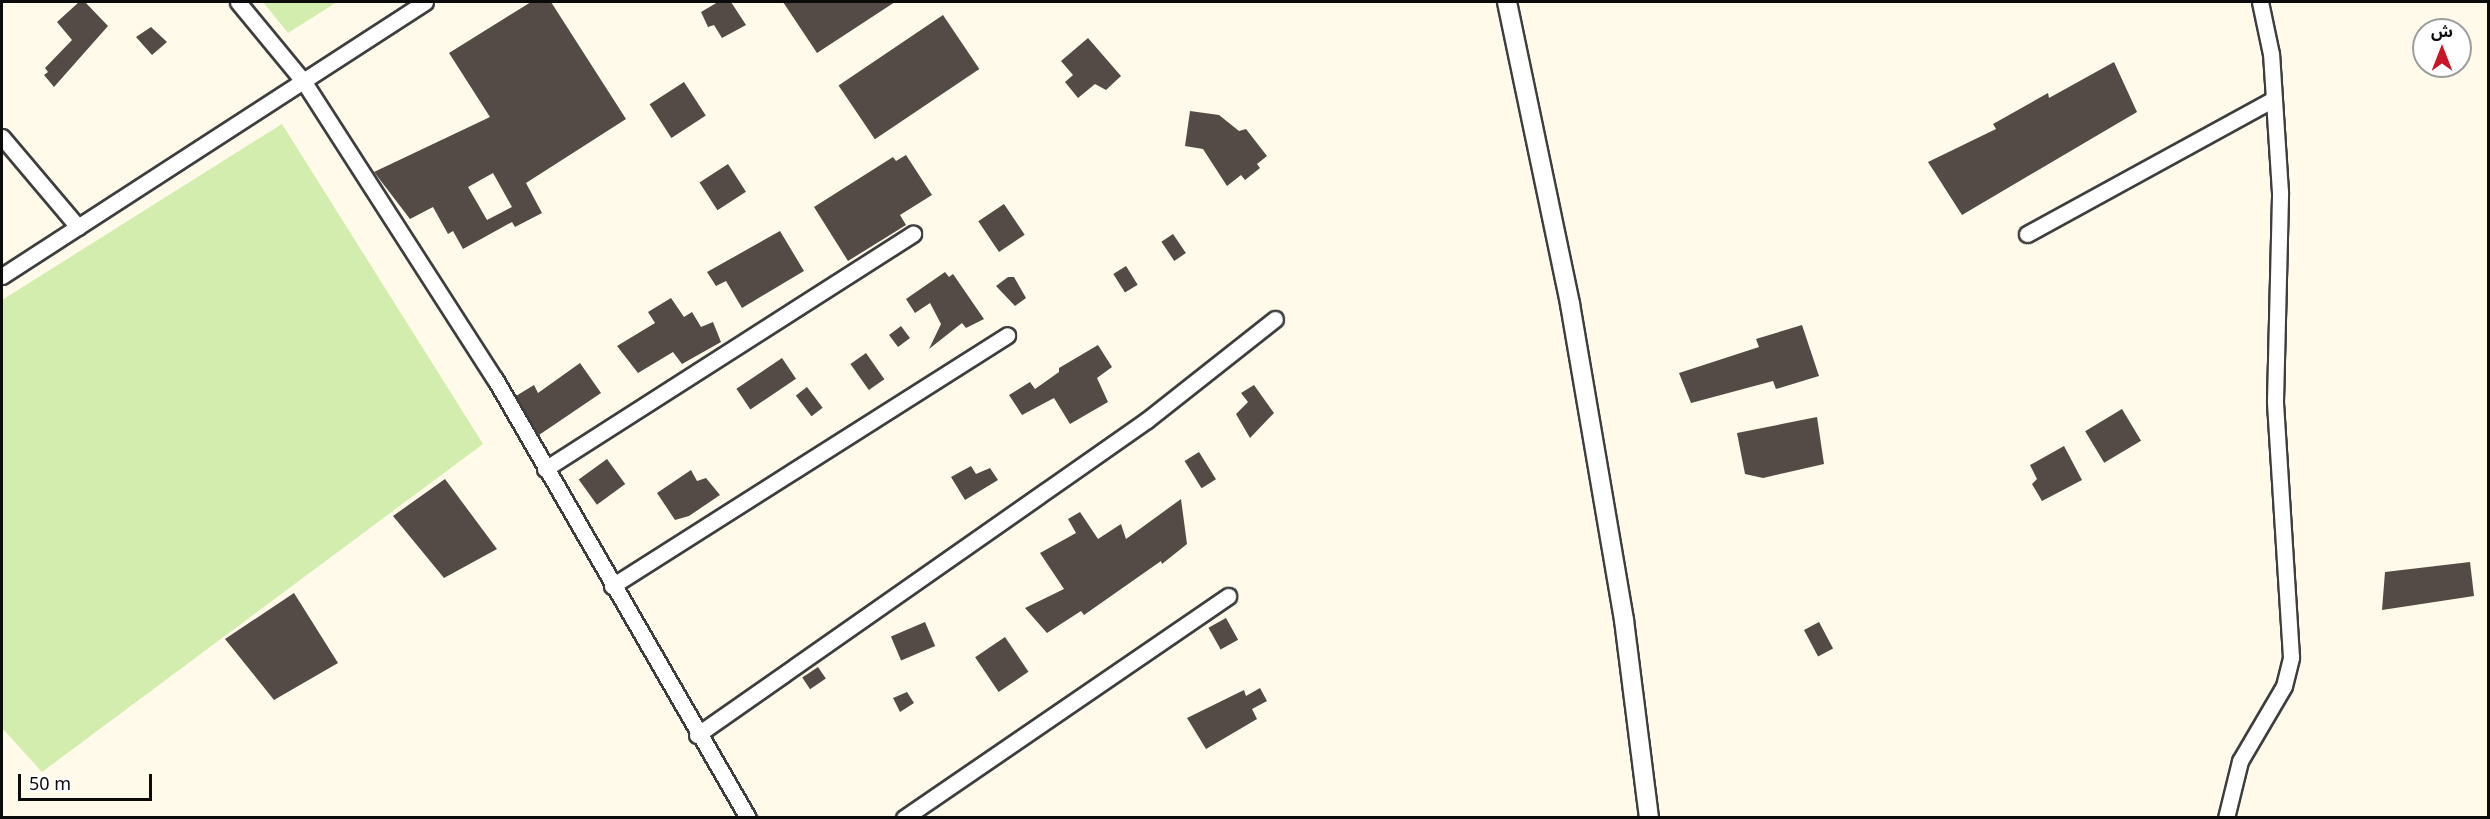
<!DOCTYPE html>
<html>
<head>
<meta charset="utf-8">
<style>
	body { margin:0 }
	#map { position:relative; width:2490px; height:819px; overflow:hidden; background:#fffae9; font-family:Georgia,"Noto Sans Arabic",serif }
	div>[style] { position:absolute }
	.green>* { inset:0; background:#d2edae }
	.building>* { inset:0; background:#544b46; transform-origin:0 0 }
	.roads { filter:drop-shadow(2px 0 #3e3e3e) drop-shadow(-2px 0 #3e3e3e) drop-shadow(0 2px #3e3e3e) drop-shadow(0 -2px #3e3e3e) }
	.minor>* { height:15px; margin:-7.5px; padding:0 7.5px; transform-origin:7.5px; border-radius:7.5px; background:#fff }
	.tertiary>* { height:18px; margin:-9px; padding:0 9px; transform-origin:9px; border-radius:9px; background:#fff }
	span { translate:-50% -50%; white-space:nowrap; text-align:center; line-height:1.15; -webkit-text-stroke:6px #fff; paint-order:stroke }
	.frame { position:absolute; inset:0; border:3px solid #0b0b0b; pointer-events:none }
	.north { position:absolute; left:2412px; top:18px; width:60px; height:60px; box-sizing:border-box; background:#fff; border:2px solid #9d9d9d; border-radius:50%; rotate:0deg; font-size:16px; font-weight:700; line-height:24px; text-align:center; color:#0b0b0b }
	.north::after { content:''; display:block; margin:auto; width:21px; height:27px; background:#c81626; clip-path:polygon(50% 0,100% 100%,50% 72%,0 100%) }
	.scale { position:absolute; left:18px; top:774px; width:134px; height:27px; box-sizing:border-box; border:3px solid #0b0b0b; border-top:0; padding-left:8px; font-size:18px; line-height:21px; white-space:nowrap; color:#0b0b0b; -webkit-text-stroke:4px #fff; paint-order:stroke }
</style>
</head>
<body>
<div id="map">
	<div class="green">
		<div style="clip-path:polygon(263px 2px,337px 2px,288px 33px)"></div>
		<div style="clip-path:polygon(282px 124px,483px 444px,42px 772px,2px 728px,2px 300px)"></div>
	</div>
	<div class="building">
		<div style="clip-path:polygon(79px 2px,85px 2px,108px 26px,54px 87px,44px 75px,48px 72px,45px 68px,72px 40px,57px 22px)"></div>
		<div style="clip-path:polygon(evenodd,531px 2px,551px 2px,626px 119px,526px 183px,542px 213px,515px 227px,512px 222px,463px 249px,453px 231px,448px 234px,433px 207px,410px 219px,374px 172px,490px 117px,449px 53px,531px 2px,493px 173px,512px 207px,487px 220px,468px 187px,493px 173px)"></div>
		<div style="clip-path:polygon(718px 2px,731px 2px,746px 25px,722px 38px,714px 25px,708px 27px,701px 12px)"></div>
		<div style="clip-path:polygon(783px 2px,895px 2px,817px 53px)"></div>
		<div style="left:943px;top:15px;width:65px;height:126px;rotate:56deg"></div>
		<div style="clip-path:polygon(151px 27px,167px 42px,152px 55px,136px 37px)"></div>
		<div style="clip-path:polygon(1088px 38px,1121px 76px,1106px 90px,1095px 84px,1078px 98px,1065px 82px,1073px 75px,1061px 61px)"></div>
		<div style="clip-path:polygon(2114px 62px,2137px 112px,1962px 215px,1928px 162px,1996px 129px,1993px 124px,2048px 93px,2049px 98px)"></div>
		<div style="left:684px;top:82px;width:40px;height:41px;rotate:57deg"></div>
		<div style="clip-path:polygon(1190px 111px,1219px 115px,1239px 131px,1246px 129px,1267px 156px,1257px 164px,1260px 168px,1245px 180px,1241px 175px,1227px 186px,1203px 149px,1185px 146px)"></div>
		<div style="clip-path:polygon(906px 155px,932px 195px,900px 215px,906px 225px,848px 261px,814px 207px,893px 157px,896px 161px)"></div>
		<div style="left:728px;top:164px;width:33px;height:34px;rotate:57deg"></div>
		<div style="left:1004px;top:204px;width:37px;height:31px;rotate:56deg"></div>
		<div style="clip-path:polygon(780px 231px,804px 271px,742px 308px,726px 281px,716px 286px,707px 272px)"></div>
		<div style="left:1173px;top:234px;width:23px;height:14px;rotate:56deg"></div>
		<div style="left:1126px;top:266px;width:22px;height:15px;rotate:58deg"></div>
		<div style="clip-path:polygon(945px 272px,949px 277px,953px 274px,984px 319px,966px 328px,962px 323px,929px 349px,941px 324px,930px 303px,915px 313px,906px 299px)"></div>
		<div style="clip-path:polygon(1008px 277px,1014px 277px,1026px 298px,1015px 306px,996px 286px)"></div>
		<div style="clip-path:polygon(671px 298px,684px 317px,692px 312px,701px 327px,713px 322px,721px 342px,682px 364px,673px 352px,638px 373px,617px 346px,655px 323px,648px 312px)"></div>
		<div style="clip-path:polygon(1802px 325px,1819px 376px,1776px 389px,1773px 381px,1691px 403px,1679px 373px,1759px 347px,1756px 339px)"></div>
		<div style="left:901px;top:326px;width:15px;height:15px;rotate:53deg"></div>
		<div style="clip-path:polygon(1098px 345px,1112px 367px,1097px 378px,1108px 402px,1070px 424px,1054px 398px,1022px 415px,1009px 395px,1030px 382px,1035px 389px,1059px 372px,1059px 368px)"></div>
		<div style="left:866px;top:353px;width:32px;height:19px;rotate:55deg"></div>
		<div style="left:782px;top:358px;width:25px;height:55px;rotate:56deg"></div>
		<div style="clip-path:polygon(580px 363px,601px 393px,539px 435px,516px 396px,534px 385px,538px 393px)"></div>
		<div style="clip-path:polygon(1254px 385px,1274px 413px,1250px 438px,1236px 414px,1248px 402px,1241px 393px)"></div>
		<div style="left:807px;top:387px;width:26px;height:14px;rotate:53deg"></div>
		<div style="left:2122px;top:409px;width:37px;height:43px;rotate:59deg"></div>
		<div style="clip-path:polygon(1817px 417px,1824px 464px,1763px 478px,1745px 474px,1737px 433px)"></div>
		<div style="clip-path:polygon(2064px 446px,2082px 480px,2042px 501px,2032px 484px,2037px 479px,2030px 465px)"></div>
		<div style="left:1199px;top:452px;width:32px;height:17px;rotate:58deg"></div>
		<div style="left:607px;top:459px;width:31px;height:35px;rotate:54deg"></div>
		<div style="clip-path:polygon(971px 466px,976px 474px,990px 468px,998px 480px,965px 500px,951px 477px)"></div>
		<div style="clip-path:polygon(691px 470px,697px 481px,706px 478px,720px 495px,689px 516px,675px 520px,657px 493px)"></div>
		<div style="clip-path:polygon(445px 479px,497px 549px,444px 578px,393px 516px)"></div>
		<div style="clip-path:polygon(1181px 499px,1187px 544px,1162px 564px,1161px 561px,1084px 615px,1081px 611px,1047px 633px,1025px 608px,1064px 589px,1040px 553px,1076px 533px,1068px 519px,1080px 512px,1098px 539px,1121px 524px,1126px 539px)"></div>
		<div style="clip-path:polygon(2470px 562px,2474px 596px,2382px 610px,2385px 572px)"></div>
		<div style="clip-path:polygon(294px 593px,338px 663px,274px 700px,225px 639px)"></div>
		<div style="left:1226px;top:618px;width:25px;height:20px;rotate:61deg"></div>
		<div style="left:925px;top:622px;width:26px;height:37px;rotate:67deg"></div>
		<div style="left:1819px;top:622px;width:30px;height:17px;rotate:62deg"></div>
		<div style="left:1005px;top:637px;width:42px;height:36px;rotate:56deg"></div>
		<div style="left:818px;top:667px;width:14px;height:19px;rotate:56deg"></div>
		<div style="clip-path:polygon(1260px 688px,1267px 701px,1252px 709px,1257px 719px,1206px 749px,1187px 718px,1244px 690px,1246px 696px)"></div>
		<div style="clip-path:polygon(907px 692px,914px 703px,900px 712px,893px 698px)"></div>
	</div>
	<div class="roads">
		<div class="minor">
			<div style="left:238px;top:2px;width:104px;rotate:50.5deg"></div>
			<div style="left:304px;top:82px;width:353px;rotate:57.3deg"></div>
			<div style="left:495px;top:379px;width:507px;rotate:60.04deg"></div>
			<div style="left:2px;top:137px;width:118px;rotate:49.8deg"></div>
			<div style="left:2027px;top:234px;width:281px;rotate:-28.7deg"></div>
			<div style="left:2px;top:276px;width:504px;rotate:-32.93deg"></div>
			<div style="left:545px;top:469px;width:437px;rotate:-32.6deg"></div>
			<div style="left:612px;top:586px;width:468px;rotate:-32.4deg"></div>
			<div style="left:697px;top:735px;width:549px;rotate:-34.99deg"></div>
			<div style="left:1147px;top:420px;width:163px;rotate:-38.3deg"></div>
			<div style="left:904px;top:818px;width:393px;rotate:-34.4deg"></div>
			<div style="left:2226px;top:818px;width:59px;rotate:-76.2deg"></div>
			<div style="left:2240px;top:761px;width:87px;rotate:-59.6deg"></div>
			<div style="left:2284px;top:686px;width:30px;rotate:-76deg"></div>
			<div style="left:2291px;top:657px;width:256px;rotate:-93.6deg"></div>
			<div style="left:2275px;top:401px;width:209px;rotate:-88.6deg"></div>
			<div style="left:2280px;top:192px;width:138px;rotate:-93.7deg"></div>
			<div style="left:2271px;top:54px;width:53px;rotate:-101.9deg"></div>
		</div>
		<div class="tertiary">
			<div style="left:1507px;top:2px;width:309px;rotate:78.2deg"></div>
			<div style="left:1570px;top:304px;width:321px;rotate:80.3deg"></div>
			<div style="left:1624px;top:620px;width:200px;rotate:82.8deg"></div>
		</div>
	</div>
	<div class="frame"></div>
	<div class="north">ش</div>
	<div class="scale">50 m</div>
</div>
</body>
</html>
